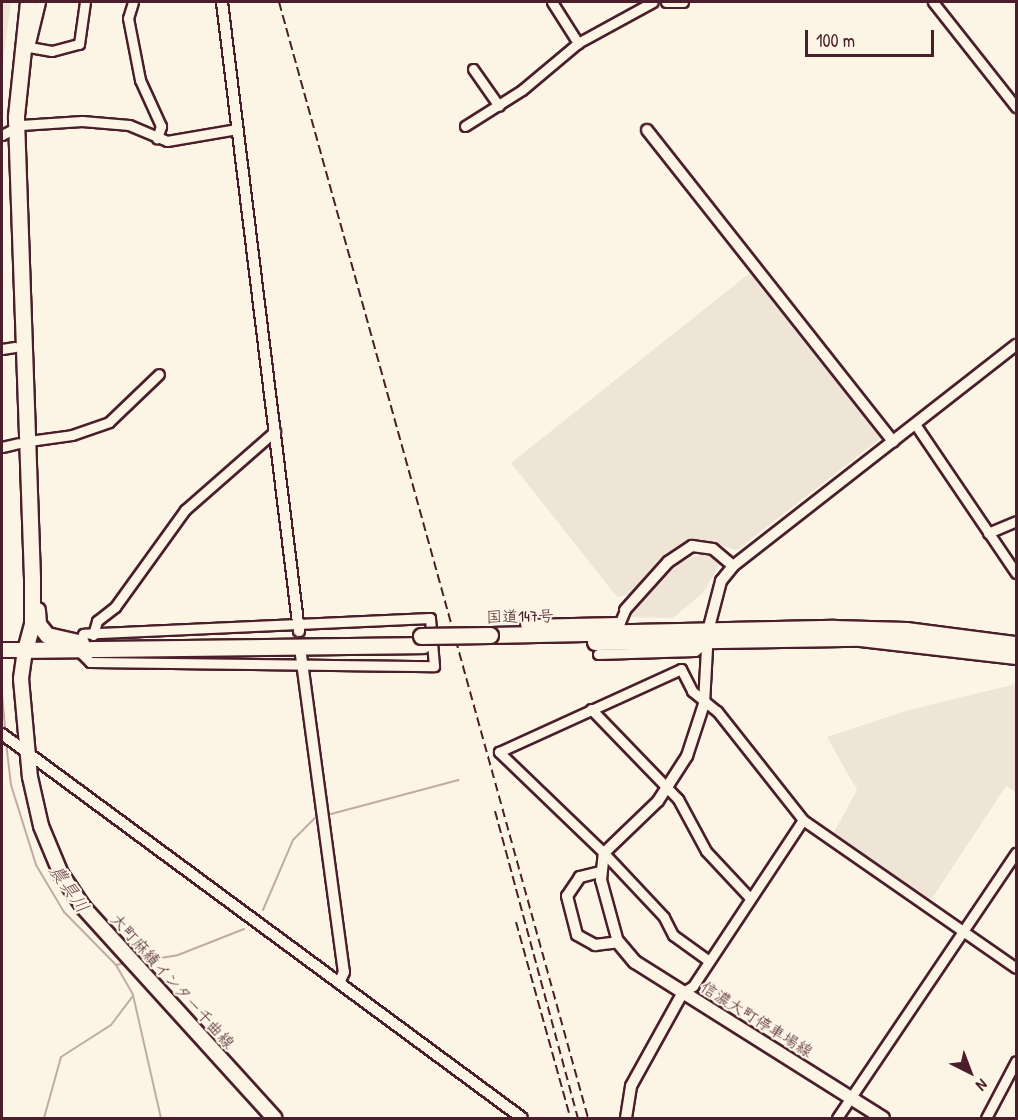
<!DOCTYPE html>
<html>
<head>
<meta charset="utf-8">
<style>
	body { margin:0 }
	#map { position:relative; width:1018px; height:1120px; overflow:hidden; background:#fcf5e5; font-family:"Patrick Hand","Klee One",sans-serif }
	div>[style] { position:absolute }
	.built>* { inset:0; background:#eee5d7 }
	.stream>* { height:2px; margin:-1px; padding:0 1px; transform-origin:1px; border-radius:1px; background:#c0aca5 }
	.roads { filter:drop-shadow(2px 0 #4a1f2b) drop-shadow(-2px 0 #4a1f2b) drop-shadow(0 2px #4a1f2b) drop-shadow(0 -2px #4a1f2b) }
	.minor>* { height:9px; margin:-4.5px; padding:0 4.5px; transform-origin:4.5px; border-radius:4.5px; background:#fcf5e5 }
	.tertiary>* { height:10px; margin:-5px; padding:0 5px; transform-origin:5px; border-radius:5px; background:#fcf5e5 }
	.secondary>* { height:12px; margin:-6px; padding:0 6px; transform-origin:6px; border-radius:6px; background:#fcf5e5 }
	.primary>* { height:14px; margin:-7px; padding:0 7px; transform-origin:7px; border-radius:7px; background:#fcf5e5 }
	.trunk>* { height:15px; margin:-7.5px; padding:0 7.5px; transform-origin:7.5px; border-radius:7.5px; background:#fcf5e5 }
	.rail>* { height:2px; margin-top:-1px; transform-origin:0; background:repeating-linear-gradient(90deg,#4a1f2b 0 9px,transparent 0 13.5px) }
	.bridges { filter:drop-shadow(2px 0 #4a1f2b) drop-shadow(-2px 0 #4a1f2b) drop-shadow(0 2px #4a1f2b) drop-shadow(0 -2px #4a1f2b) }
	.trunk-bridge>* { height:15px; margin:-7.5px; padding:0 7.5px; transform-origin:7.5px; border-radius:7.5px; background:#fcf5e5 }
	span { translate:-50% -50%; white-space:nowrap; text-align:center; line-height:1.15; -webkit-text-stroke:4.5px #fcf5e5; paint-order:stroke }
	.street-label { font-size:16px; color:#4a1f2b }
	.water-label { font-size:18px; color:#6d4950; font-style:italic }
	.frame { position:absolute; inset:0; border:3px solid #4a1f2b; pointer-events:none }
	.north { position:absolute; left:940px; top:1042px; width:60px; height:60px; -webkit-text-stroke:4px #fcf5e5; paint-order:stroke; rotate:138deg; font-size:16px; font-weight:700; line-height:24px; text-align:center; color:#4a1f2b }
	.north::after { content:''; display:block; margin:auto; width:21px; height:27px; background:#4a1f2b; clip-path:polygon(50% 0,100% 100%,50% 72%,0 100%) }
	.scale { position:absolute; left:805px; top:30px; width:129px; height:27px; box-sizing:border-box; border:3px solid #4a1f2b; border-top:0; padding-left:8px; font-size:18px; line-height:21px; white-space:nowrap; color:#4a1f2b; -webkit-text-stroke:4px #fcf5e5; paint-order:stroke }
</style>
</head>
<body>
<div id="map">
	<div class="built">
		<div style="clip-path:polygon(2px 2px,11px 2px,2px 69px)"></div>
		<div style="clip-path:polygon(751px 272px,881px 438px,737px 550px,705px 541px,684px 543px,629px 595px,617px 597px,511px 463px)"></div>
		<div style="clip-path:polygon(706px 553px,721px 562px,703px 593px,673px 618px,629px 617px,675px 564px)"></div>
		<div style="clip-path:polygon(1016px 684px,1016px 792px,1006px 786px,931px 900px,833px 834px,857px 790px,827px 737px,909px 710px)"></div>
	</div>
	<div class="stream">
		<div style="left:2px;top:693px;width:38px;rotate:85deg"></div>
		<div style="left:6px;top:742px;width:43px;rotate:83.4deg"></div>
		<div style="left:11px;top:785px;width:84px;rotate:72.6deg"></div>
		<div style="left:36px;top:865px;width:55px;rotate:59.2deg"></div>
		<div style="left:64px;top:912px;width:74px;rotate:45.5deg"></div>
		<div style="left:116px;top:965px;width:34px;rotate:60deg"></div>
		<div style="left:133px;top:995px;width:126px;rotate:77.2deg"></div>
		<div style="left:331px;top:814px;width:132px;rotate:-14.9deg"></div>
		<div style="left:263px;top:910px;width:76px;rotate:-66.8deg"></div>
		<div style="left:293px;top:840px;width:31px;rotate:-45deg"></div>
		<div style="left:141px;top:961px;width:37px;rotate:-9deg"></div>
		<div style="left:178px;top:955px;width:71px;rotate:-21.5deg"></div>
		<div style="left:116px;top:965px;width:9px;rotate:-13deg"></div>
		<div style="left:44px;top:1118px;width:63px;rotate:-74.4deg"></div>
		<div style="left:61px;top:1057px;width:59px;rotate:-32.6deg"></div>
		<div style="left:111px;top:1025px;width:35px;rotate:-53deg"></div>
	</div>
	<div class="roads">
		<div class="minor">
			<div style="left:40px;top:2px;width:46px;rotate:103.7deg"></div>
			<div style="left:29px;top:47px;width:23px;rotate:10deg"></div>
			<div style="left:52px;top:51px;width:28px;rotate:-15deg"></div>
			<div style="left:79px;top:44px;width:42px;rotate:-81.9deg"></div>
			<div style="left:133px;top:2px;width:17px;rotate:107deg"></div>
			<div style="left:128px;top:18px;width:63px;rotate:79deg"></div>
			<div style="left:140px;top:80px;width:51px;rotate:65.5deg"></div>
			<div style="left:161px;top:126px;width:13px;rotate:108deg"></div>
			<div style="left:552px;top:2px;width:49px;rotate:57.6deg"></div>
			<div style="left:666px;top:2px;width:17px"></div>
			<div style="left:933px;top:2px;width:134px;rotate:51.7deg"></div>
			<div style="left:473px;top:69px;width:45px;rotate:54.9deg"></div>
			<div style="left:465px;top:126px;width:67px;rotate:-32.3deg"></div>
			<div style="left:522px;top:90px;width:73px;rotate:-40deg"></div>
			<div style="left:578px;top:43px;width:85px;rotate:-28.7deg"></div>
			<div style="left:2px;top:135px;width:21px;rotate:-28deg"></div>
			<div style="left:21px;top:125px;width:61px;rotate:-3.8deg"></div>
			<div style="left:82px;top:121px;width:47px;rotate:4.9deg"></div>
			<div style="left:129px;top:125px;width:41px;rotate:22.8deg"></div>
			<div style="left:167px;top:141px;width:71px;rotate:-9.7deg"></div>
			<div style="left:2px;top:349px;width:13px;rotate:-9deg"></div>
			<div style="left:915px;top:424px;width:180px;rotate:55.9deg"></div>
			<div style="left:29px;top:441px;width:43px;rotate:-7.9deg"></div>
			<div style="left:72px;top:435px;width:39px;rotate:-19deg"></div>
			<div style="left:109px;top:422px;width:69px;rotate:-43.8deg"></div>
			<div style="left:2px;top:447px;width:17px;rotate:-13deg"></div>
			<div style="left:988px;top:533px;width:30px;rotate:-23deg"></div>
			<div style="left:525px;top:624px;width:95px;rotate:-1.2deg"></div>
			<div style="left:620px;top:622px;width:13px;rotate:-67deg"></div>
			<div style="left:93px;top:635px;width:15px;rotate:-74deg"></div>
			<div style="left:97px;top:621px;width:23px;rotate:-38deg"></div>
			<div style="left:115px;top:607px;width:120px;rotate:-54.2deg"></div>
			<div style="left:185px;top:510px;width:120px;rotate:-41.3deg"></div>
			<div style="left:80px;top:652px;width:14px;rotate:45deg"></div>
			<div style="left:90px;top:662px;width:344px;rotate:0.7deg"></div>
			<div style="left:434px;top:666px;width:48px;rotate:-94.8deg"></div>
			<div style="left:430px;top:618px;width:347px;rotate:177.4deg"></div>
			<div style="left:83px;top:634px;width:9px;rotate:103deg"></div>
			<div style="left:598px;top:654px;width:97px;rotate:-1.8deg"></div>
			<div style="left:695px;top:651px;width:16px;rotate:-40deg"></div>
			<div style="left:591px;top:709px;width:125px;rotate:46deg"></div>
			<div style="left:678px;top:799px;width:59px;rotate:61.7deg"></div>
			<div style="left:706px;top:851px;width:64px;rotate:46.9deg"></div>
			<div style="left:709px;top:961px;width:44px;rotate:-144.2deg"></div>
			<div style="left:673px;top:935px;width:20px;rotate:-117deg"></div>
			<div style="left:664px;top:917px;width:88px;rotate:-133.2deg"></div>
			<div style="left:604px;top:853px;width:146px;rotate:-136.1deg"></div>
			<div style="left:499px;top:752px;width:200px;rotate:-24.5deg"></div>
			<div style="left:681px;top:669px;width:25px;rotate:63deg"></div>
			<div style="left:692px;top:691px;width:32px;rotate:39deg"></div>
			<div style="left:717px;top:711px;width:139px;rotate:51.7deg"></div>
			<div style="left:803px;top:820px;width:259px;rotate:34.8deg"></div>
			<div style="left:683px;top:992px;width:12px;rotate:-31deg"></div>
			<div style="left:693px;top:986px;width:199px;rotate:-56.5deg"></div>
			<div style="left:837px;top:1118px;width:320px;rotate:-56deg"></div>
			<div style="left:986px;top:1118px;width:64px;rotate:-62.2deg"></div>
		</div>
		<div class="tertiary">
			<div style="left:222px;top:2px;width:634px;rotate:83.02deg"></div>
			<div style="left:647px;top:130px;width:397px;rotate:51.7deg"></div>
			<div style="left:625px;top:610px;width:64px;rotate:-48.1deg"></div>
			<div style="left:668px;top:562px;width:29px;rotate:-34deg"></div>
			<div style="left:692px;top:546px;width:21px;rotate:8deg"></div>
			<div style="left:713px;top:549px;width:26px;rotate:40deg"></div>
			<div style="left:301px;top:655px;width:320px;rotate:82.3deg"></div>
			<div style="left:344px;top:972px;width:12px;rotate:114deg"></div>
			<div style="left:2px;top:734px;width:646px;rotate:36.44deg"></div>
			<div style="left:600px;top:872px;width:21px;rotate:166deg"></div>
			<div style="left:580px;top:877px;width:23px;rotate:124deg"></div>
			<div style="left:567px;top:896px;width:40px;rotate:75.6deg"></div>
			<div style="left:577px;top:935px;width:21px;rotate:29deg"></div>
			<div style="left:595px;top:945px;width:23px;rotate:-7deg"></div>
			<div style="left:618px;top:942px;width:64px;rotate:-105.3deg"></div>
			<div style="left:601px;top:880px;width:27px;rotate:-84deg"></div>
			<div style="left:604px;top:853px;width:75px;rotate:-43.9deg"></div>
			<div style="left:658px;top:801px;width:54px;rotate:-57.2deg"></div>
			<div style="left:687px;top:756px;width:55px;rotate:-71.9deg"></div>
			<div style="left:704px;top:704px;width:73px;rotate:-86.9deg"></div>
			<div style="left:708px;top:631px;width:52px;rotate:-75.4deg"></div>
			<div style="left:721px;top:581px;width:19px;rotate:-51deg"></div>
			<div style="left:733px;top:566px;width:359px;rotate:-38deg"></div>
			<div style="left:626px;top:1118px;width:32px;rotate:-81deg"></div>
			<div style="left:631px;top:1086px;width:107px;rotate:-61deg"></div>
		</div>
		<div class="secondary">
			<div style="left:618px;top:942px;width:26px;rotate:50deg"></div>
			<div style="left:635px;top:962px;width:293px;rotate:32.2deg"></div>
		</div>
		<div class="primary">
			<div style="left:2px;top:650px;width:23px"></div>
			<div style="left:25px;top:650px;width:29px;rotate:98deg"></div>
			<div style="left:21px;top:679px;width:98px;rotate:84.8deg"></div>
			<div style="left:30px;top:777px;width:50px;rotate:77.3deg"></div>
			<div style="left:41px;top:826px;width:52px;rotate:67.4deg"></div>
			<div style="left:61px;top:874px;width:40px;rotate:56deg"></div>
			<div style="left:83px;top:907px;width:285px;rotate:47.8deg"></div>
		</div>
		<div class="trunk">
			<div style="left:37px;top:610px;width:14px;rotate:86deg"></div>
			<div style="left:38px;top:624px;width:14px;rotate:51deg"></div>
			<div style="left:47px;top:635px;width:35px;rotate:13deg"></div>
			<div style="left:490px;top:635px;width:344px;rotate:-1.2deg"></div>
			<div style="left:834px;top:628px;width:72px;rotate:1.6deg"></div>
			<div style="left:906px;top:630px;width:111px;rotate:7.3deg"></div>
			<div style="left:595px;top:642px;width:265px;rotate:-0.9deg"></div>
			<div style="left:860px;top:638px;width:157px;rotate:6.6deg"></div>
			<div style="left:25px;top:650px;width:27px;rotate:-75deg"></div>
			<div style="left:32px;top:624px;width:46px;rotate:-90deg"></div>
			<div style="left:32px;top:578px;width:462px;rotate:-92deg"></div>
			<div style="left:16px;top:116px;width:115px;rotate:-84deg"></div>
			<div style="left:25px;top:650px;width:398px;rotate:-0.7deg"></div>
		</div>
	</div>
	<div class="rail">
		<div style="left:279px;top:2px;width:1158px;rotate:74.52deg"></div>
		<div style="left:495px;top:811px;width:318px;rotate:74.9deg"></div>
		<div style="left:516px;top:922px;width:198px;rotate:74.5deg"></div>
	</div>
	<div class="bridges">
		<div class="trunk-bridge">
			<div style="left:421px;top:636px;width:69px;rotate:-0.8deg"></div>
		</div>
	</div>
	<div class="street-label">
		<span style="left:520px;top:616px;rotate:-1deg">国道147号</span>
		<span style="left:173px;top:981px;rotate:48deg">大町麻績インター千曲線</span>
		<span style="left:757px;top:1019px;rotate:32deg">信濃大町停車場線</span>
	</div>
	<div class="water-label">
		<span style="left:69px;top:889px;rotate:55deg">農具川</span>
	</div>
	<div class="frame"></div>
	<div class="north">N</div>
	<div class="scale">100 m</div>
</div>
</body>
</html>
